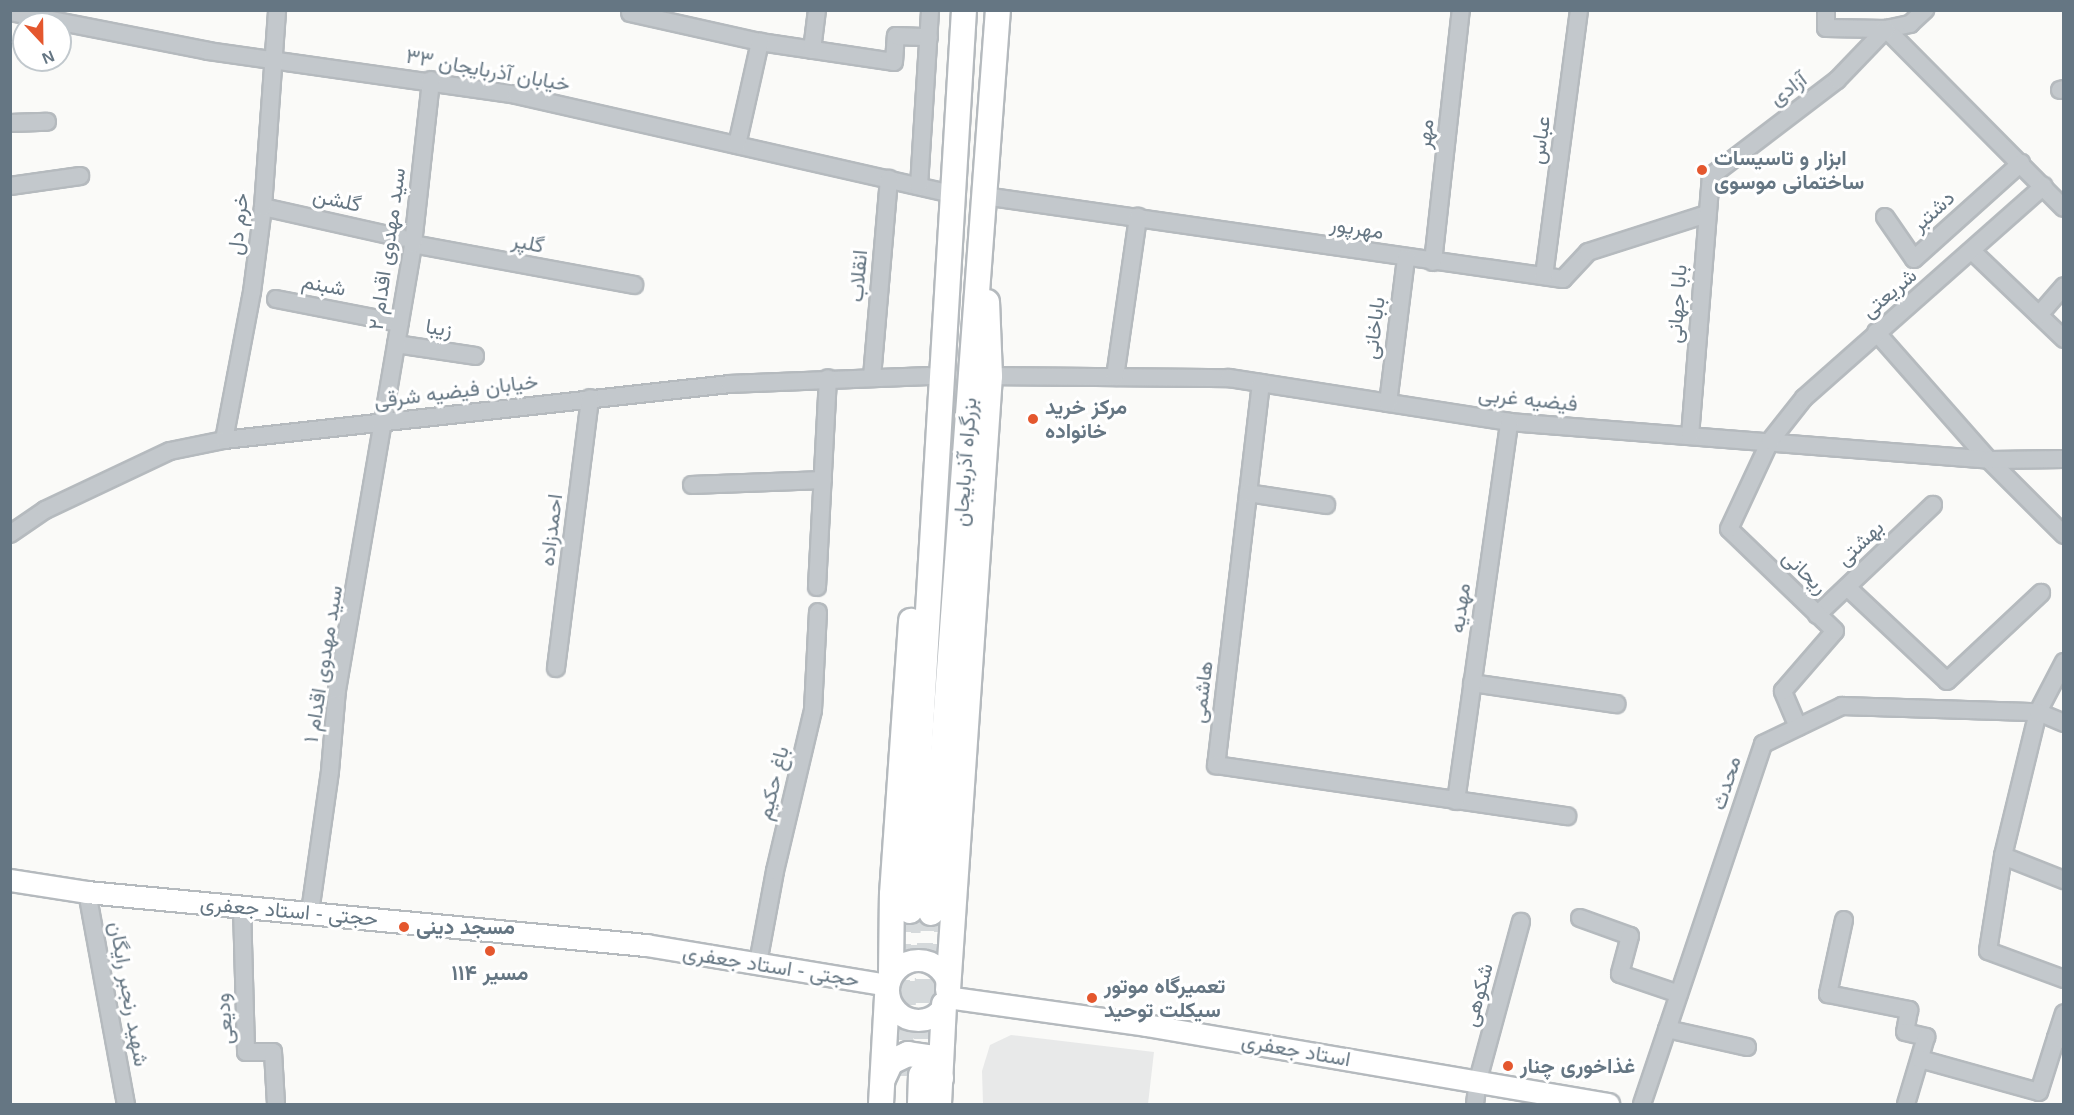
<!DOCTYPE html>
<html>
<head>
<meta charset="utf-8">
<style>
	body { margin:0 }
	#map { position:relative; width:2074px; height:1115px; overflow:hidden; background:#fafaf8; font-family:Arial,Vazirmatn,sans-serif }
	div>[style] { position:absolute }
	.built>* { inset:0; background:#e8e9e9 }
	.highway-tunnel>* { height:24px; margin-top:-12px; transform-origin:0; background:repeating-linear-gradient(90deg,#d5d9db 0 24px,transparent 0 36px) }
	.roads { filter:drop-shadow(2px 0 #b5babe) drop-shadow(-2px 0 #b5babe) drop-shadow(0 2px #b5babe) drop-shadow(0 -2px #b5babe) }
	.minor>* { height:16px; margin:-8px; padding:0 8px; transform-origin:8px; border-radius:8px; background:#c3c8cc }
	.major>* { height:21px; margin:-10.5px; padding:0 10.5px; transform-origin:10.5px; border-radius:10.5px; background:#fff }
	.major>.ring { margin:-10.5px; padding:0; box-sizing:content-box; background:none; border:21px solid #fff; border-radius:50% }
	.highway>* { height:24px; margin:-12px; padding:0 12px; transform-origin:12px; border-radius:12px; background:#fff }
	.dots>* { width:16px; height:16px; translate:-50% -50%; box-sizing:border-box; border:3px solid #fff; border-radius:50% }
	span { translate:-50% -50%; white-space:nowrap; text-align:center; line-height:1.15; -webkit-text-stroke:6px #fff; paint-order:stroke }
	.street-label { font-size:21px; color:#657683 }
	.poi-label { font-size:21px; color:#657683; font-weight:700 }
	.left { translate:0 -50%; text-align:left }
	.frame { position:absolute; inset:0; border:12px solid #657683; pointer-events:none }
	.north { position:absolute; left:12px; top:12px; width:60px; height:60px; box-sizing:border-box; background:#fff; border:2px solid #c1c8cd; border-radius:50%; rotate:158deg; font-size:16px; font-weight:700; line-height:24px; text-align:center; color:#657683 }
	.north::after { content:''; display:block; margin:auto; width:21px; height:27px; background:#e4572e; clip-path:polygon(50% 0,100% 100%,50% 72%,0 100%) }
</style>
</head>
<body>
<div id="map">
	<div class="built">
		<div style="clip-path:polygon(1011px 1035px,1154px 1052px,1148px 1104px,983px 1104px,982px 1071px,990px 1045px)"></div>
	</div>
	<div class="highway-tunnel">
		<div style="left:921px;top:1075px;width:162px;rotate:-86.5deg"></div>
		<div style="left:899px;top:1076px;width:165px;rotate:-86.2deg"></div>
	</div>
	<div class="roads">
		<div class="minor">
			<div style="left:1826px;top:10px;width:18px;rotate:90deg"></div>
			<div style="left:1826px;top:28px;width:60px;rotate:1deg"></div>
			<div style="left:1886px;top:29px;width:25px;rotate:-12deg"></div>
			<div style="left:1910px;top:24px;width:21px;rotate:-43deg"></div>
			<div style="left:10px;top:12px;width:202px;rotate:11.1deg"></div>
			<div style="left:208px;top:51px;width:311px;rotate:8.1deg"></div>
			<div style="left:516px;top:95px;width:448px;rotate:12.8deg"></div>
			<div style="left:630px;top:13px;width:133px;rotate:12.6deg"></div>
			<div style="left:760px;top:42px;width:135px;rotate:8.5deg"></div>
			<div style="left:894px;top:62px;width:26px;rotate:-86deg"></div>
			<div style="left:896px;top:36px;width:33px;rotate:2deg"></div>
			<div style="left:1886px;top:29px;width:252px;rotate:45.2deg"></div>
			<div style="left:812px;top:50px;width:40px;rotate:-82.9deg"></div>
			<div style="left:2060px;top:90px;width:4px;rotate:-14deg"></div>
			<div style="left:10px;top:123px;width:37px;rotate:-2deg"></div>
			<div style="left:737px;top:145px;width:106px;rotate:-77.4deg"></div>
			<div style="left:10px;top:186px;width:71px;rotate:-8.1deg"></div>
			<div style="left:919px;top:186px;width:176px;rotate:-86.4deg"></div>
			<div style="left:984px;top:196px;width:585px;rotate:8.16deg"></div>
			<div style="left:1563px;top:279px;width:37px;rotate:-47deg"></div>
			<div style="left:1588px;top:252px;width:125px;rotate:-17.7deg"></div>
			<div style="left:263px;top:207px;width:142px;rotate:12.6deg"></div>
			<div style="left:1885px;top:217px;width:51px;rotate:55.4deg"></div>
			<div style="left:1914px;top:259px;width:144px;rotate:-41.9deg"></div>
			<div style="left:413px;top:244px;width:225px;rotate:10.5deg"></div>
			<div style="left:1973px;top:252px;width:126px;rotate:43.7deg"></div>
			<div style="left:1433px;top:262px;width:254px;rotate:-83.7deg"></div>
			<div style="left:1544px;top:276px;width:268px;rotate:-82.5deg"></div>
			<div style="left:276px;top:299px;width:126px;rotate:11deg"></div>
			<div style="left:2039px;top:315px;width:38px;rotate:-49deg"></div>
			<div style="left:1876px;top:332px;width:171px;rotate:48.6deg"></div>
			<div style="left:1989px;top:460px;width:106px;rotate:45deg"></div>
			<div style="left:396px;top:344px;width:80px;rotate:8.6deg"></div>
			<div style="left:990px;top:376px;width:239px;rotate:0.5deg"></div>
			<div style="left:1229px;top:378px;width:283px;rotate:8.9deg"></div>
			<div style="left:1509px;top:422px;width:482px;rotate:4.5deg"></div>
			<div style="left:1989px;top:460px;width:75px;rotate:-0.8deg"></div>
			<div style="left:872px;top:377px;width:199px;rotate:-85.1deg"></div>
			<div style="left:1115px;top:377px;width:162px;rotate:-81.8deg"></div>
			<div style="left:1261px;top:383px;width:385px;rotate:96.7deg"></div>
			<div style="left:1216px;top:765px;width:355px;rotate:8.3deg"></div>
			<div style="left:1388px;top:403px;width:146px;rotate:-82.9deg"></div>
			<div style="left:1690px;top:436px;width:261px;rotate:-85.4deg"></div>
			<div style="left:1711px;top:176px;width:158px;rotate:-37.3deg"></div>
			<div style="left:1837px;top:80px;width:71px;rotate:-46.1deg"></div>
			<div style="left:224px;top:440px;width:151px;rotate:-79.3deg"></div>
			<div style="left:252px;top:292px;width:86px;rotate:-82.6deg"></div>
			<div style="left:263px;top:207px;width:197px;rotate:-85.9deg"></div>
			<div style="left:692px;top:485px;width:131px;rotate:-2.2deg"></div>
			<div style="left:1248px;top:493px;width:79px;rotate:8.7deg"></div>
			<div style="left:10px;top:534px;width:42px;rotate:-34.4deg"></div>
			<div style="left:45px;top:510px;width:138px;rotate:-25.3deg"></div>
			<div style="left:170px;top:451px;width:55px;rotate:-11.5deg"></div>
			<div style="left:224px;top:440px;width:509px;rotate:-6.32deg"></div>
			<div style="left:730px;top:384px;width:198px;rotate:-2.3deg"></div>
			<div style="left:817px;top:587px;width:209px;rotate:-87deg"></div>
			<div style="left:1847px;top:587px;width:137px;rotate:43.2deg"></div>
			<div style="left:1947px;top:681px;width:129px;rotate:-43.1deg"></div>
			<div style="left:1817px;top:615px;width:160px;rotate:-43.5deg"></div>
			<div style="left:2064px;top:662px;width:56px;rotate:117.5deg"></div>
			<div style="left:2038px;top:712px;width:148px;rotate:103.7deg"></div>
			<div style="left:2003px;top:856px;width:96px;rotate:99deg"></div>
			<div style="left:1988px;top:951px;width:81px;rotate:20.2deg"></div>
			<div style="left:556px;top:668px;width:272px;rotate:-82.8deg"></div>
			<div style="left:1472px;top:683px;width:146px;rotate:8.3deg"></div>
			<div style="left:1798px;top:727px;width:39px;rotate:-113deg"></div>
			<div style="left:1783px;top:691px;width:79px;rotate:-49.1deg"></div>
			<div style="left:1835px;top:631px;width:147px;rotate:-136.1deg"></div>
			<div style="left:1729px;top:529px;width:97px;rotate:-65deg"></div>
			<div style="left:1770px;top:441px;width:55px;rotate:-51.7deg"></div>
			<div style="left:1804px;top:398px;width:320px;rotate:-41.5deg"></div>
			<div style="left:1456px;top:801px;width:383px;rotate:-82deg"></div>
			<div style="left:2003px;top:856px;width:66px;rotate:21.5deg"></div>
			<div style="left:87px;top:892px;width:216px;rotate:79.6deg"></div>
			<div style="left:242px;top:907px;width:145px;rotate:88.4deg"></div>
			<div style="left:246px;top:1052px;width:27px"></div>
			<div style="left:273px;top:1052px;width:52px;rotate:86.7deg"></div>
			<div style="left:310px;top:912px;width:142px;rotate:-81.9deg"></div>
			<div style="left:330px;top:771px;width:81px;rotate:-85.1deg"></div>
			<div style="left:337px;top:690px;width:452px;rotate:-80.3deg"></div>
			<div style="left:413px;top:244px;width:165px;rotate:-83.7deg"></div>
			<div style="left:1580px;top:918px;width:53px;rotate:19.8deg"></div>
			<div style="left:1630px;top:936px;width:39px;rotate:105deg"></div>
			<div style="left:1620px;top:974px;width:62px;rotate:18.7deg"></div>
			<div style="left:1844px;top:920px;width:76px;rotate:102.2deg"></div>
			<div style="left:1828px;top:994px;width:83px;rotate:11.2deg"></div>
			<div style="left:1909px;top:1010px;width:22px;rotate:100deg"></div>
			<div style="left:1905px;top:1032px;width:22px;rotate:13deg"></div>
			<div style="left:1926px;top:1037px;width:70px;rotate:106.6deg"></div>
			<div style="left:758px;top:963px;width:94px;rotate:-79.5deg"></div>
			<div style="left:775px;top:871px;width:165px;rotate:-76.7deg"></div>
			<div style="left:813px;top:710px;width:98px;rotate:-87.1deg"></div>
			<div style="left:1667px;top:1029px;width:82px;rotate:12.7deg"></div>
			<div style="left:2056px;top:1038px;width:26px;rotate:-72deg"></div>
			<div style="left:1920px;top:1059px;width:123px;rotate:15.5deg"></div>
			<div style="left:2039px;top:1092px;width:57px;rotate:-72.5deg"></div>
			<div style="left:2056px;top:1038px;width:8px;rotate:14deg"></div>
			<div style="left:1475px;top:1104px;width:24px;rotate:-83deg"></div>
			<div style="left:1478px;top:1080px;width:164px;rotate:-74.8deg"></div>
			<div style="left:1642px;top:1104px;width:380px;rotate:-71.4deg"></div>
			<div style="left:1763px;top:744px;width:88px;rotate:-25.7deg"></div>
			<div style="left:1842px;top:706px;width:196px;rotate:1.8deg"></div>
			<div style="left:2038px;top:712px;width:28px;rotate:23deg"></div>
		</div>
		<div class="major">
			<div style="left:10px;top:880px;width:78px;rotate:8.9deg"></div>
			<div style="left:87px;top:892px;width:562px;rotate:5.42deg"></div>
			<div style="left:646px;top:945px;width:245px;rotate:9.4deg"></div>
			<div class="ring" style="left:888px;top:960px;width:39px;height:39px"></div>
			<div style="left:947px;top:997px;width:201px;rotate:8deg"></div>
			<div style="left:1146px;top:1025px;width:469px;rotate:9.7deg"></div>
		</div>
		<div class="highway">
			<div style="left:910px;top:911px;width:903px;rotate:-86.57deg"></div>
			<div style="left:931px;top:913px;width:905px;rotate:-85.76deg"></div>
			<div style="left:891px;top:973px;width:79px;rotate:-89.3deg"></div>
			<div style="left:892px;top:894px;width:274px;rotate:-86deg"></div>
			<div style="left:948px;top:990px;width:615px;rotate:-86.09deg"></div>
			<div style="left:990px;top:376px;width:74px;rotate:-92.3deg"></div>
			<div style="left:883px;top:1079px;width:19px;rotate:-65deg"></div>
			<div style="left:891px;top:1062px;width:19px;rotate:-25deg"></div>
			<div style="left:908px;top:1054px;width:19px;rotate:9deg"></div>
			<div style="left:927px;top:1057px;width:12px;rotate:42deg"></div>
			<div style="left:936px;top:1065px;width:14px;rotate:69deg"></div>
			<div style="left:881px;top:1104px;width:109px;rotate:-86.8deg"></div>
			<div style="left:920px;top:1104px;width:29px;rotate:-88deg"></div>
			<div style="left:939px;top:1104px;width:100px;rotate:-87.1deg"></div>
		</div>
	</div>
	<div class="dots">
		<div style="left:1702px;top:170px;background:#e4572e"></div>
		<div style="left:1033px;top:419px;background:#e4572e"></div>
		<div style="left:404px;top:927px;background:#e4572e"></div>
		<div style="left:490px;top:951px;background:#e4572e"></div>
		<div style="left:1092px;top:998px;background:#e4572e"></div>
		<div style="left:1508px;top:1066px;background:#e4572e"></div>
	</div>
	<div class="street-label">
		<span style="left:488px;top:70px;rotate:10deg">خیابان آذربایجان ۳۳</span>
		<span style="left:1788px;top:89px;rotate:-37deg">آزادی</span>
		<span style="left:1425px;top:134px;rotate:-84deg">مهر</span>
		<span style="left:1540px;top:140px;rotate:-82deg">عباس</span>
		<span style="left:337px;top:200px;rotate:12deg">گلشن</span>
		<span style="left:1933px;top:211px;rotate:-42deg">دشتبر</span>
		<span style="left:238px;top:224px;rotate:-84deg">خرم دل</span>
		<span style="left:1357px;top:228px;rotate:9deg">مهرپور</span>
		<span style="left:528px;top:243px;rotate:11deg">گلپر</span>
		<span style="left:387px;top:249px;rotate:-82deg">سید مهدوی اقدام ۲</span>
		<span style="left:858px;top:276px;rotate:-85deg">انقلاب</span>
		<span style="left:324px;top:285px;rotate:11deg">شبنم</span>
		<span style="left:1889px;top:293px;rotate:-40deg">شریعتی</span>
		<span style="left:1677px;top:304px;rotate:-86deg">بابا جهانی</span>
		<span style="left:439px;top:328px;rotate:9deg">زیبا</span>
		<span style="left:1374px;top:328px;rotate:-83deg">باباخانی</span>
		<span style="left:456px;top:391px;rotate:-7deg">خیابان فیضیه شرقی</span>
		<span style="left:1528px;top:399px;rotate:6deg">فیضیه غربی</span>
		<span style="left:965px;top:462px;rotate:-86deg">بزرگراه آذربایجان</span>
		<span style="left:551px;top:530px;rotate:-83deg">احمدزاده</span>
		<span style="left:1860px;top:543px;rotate:-43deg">بهشتی</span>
		<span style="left:1805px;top:572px;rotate:44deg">ریحانی</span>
		<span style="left:1460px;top:608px;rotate:-82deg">مهدیه</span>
		<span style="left:323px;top:664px;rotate:-81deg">سید مهدوی اقدام ۱</span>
		<span style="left:1202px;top:692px;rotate:-83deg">هاشمی</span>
		<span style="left:773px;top:783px;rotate:-76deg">باغ حکیم</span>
		<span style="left:1726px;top:783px;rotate:-72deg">محدث</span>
		<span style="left:289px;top:911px;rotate:5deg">حجتی - استاد جعفری</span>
		<span style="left:771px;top:966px;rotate:9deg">حجتی - استاد جعفری</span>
		<span style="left:129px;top:994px;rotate:80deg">شهید رنجبر رایگان</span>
		<span style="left:1478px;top:995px;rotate:-75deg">شکوهی</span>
		<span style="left:224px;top:1019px;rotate:-95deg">ودیعی</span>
		<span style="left:1296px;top:1050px;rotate:10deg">استاد جعفری</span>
	</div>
	<div class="poi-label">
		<span class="left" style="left:1714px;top:170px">ابزار و تاسیسات<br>ساختمانی موسوی</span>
		<span class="left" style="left:1045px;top:419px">مرکز خرید<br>خانواده</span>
		<span class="left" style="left:416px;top:927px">مسجد دینی</span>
		<span style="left:490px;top:973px">مسیر ۱۱۴</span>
		<span class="left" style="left:1104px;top:998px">تعمیرگاه موتور<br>سیکلت توحید</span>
		<span class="left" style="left:1520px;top:1066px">غذاخوری چنار</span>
	</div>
	<div class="frame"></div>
	<div class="north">N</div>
</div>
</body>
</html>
